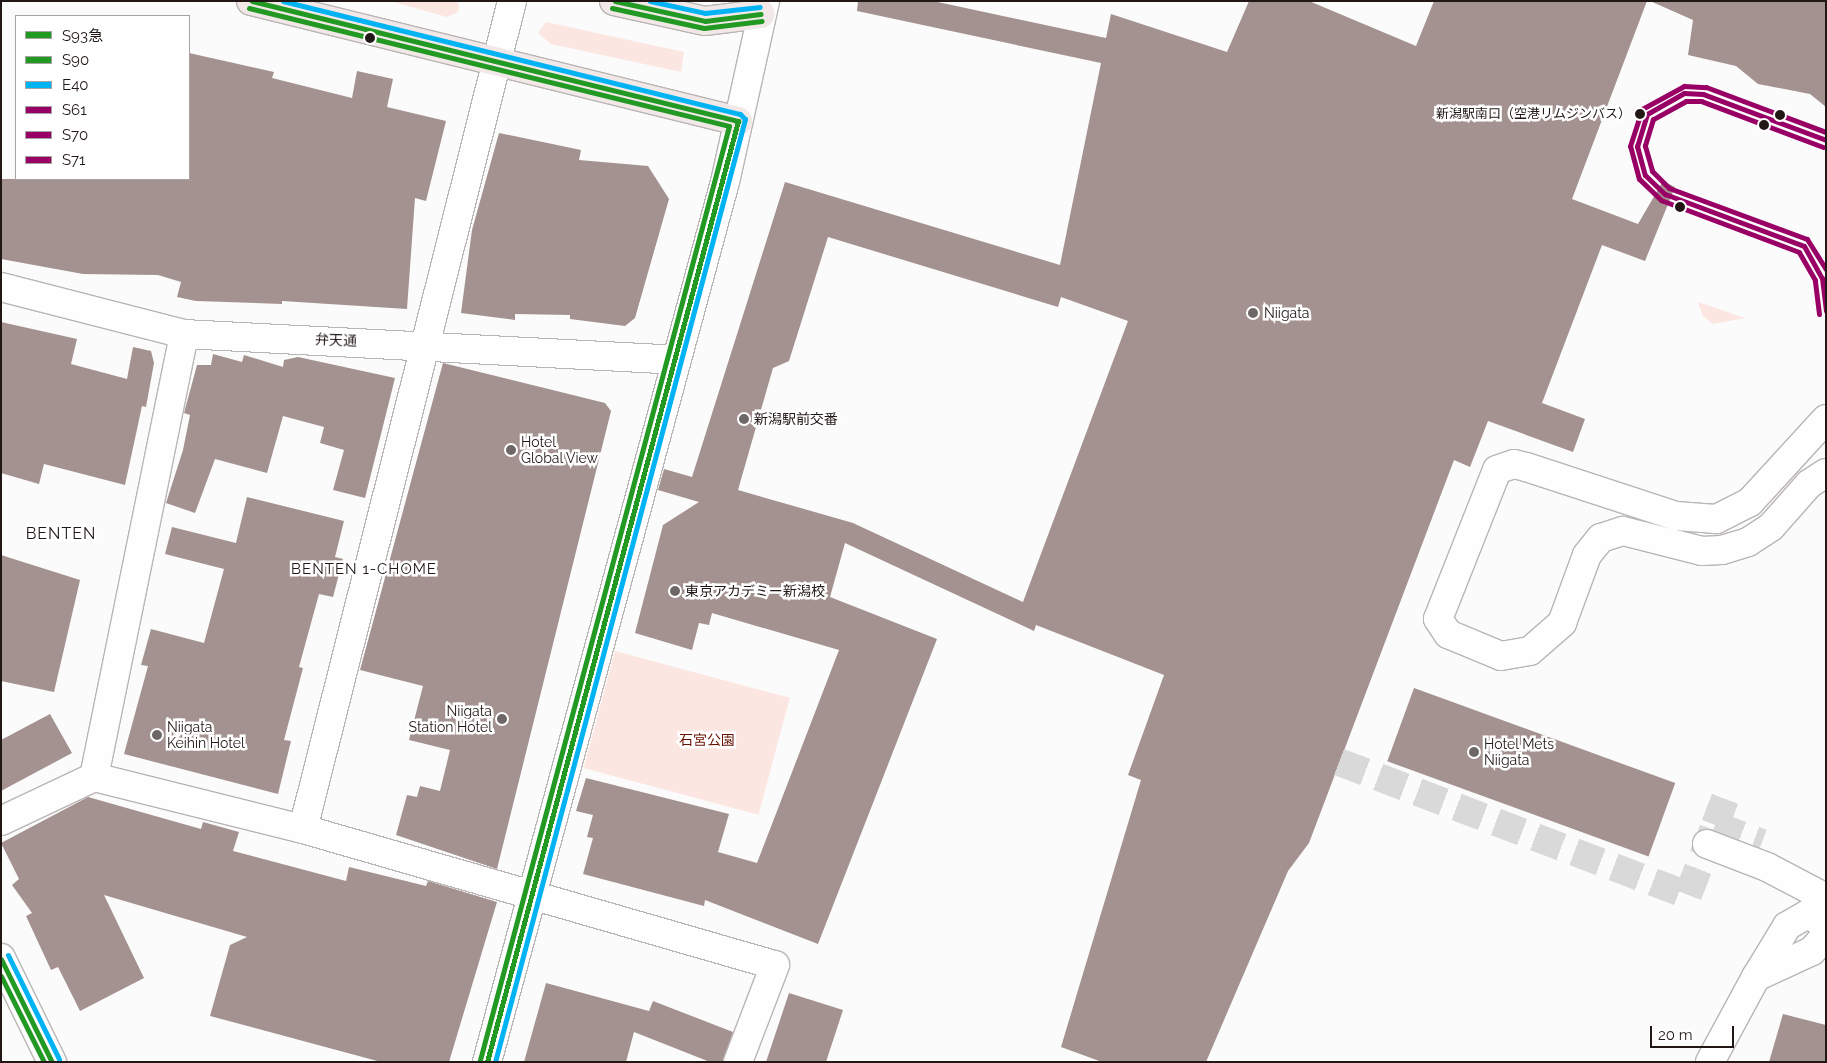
<!DOCTYPE html>
<html>
<head>
<meta charset="utf-8">
<style>
	body { margin:0 }
	#map { position:relative; width:1827px; height:1063px; overflow:hidden; background:#fbfbfb; font-family:Raleway,"Noto Sans JP",sans-serif }
	div>[style] { position:absolute }
	.green>* { inset:0; background:#fce6e1; transform-origin:0 0 }
	.building>* { inset:0; background:#a3928f; transform-origin:0 0 }
	.minor-tunnel>* { height:28px; margin-top:-14px; transform-origin:0; background:repeating-linear-gradient(90deg,#dad9d9 0 28px,transparent 0 42px) }
	.roads { filter:drop-shadow(1px 0 #b9b5b4) drop-shadow(-1px 0 #b9b5b4) drop-shadow(0 1px #b9b5b4) drop-shadow(0 -1px #b9b5b4) }
	.minor>* { height:28px; margin:-14px; padding:0 14px; transform-origin:14px; border-radius:14px; background:#fefefe }
	.major>* { height:28px; margin:-14px; padding:0 14px; transform-origin:14px; border-radius:14px; background:#f1e8e7 }
	.bus-1>* { height:5px; margin:-2.5px; padding:0 2.5px; transform-origin:2.5px; border-radius:2.5px; background:#292 }
	.bus-2>* { height:5px; margin:-2.5px; padding:0 2.5px; transform-origin:2.5px; border-radius:2.5px; background:#292 }
	.bus-3>* { height:5px; margin:-2.5px; padding:0 2.5px; transform-origin:2.5px; border-radius:2.5px; background:#02b3f3 }
	.bus-4>* { height:5px; margin:-2.5px; padding:0 2.5px; transform-origin:2.5px; border-radius:2.5px; background:#906 }
	.bus-5>* { height:5px; margin:-2.5px; padding:0 2.5px; transform-origin:2.5px; border-radius:2.5px; background:#906 }
	.bus-6>* { height:5px; margin:-2.5px; padding:0 2.5px; transform-origin:2.5px; border-radius:2.5px; background:#906 }
	.dots>* { width:14px; height:14px; translate:-50% -50%; box-sizing:border-box; border:2px solid #fff; border-radius:50% }
	span { translate:-50% -50%; white-space:nowrap; text-align:center; line-height:1.15; -webkit-text-stroke:5px #fff; paint-order:stroke }
	.bus-label { font-size:13px; color:#211816 }
	.right { translate:-100% -50%; text-align:right }
	.poi-label { font-size:14px; color:#211816 }
	.left { translate:0 -50%; text-align:left }
	.street-label { font-size:14px; color:#211816 }
	.park-label { font-size:14px; color:#670f00 }
	.neighbourhood-label { font-size:15px; color:#211816; letter-spacing:1px }
	.quarter-label { font-size:16px; color:#211816; letter-spacing:1px }
	.frame { position:absolute; inset:0; border:2px solid #211816; pointer-events:none }
	.legend { position:absolute; left:15px; top:15px; width:175px; height:165px; box-sizing:border-box; background:#fff; border:1px solid #a6a3a2; margin:0; padding:6px 9px; list-style:none; font-size:15px; color:#211816 }
	.legend li { display:flex; align-items:center; gap:10px; height:25px }
	.legend b { width:25px; border:1px solid #a6a3a2 }
	.scale { position:absolute; left:1650px; top:1026px; width:84px; height:22px; box-sizing:border-box; border:2px solid #211816; border-top:0; padding-left:6px; font-size:15px; line-height:18px; white-space:nowrap; color:#211816; -webkit-text-stroke:4px #fff; paint-order:stroke }
</style>
</head>
<body>
<div id="map">
	<div class="green">
		<div style="clip-path:polygon(390px 1px,456px 1px,459px 6px,458px 12px,447px 17px)"></div>
		<div style="clip-path:polygon(546px 22px,684px 52px,681px 72px,551px 44px,538px 33px)"></div>
		<div style="clip-path:polygon(1698px 302px,1745px 318px,1713px 324px,1703px 316px)"></div>
		<div style="left:615px;top:651px;width:181px;height:121px;rotate:15deg"></div>
	</div>
	<div class="building">
		<div style="clip-path:polygon(evenodd,858px 1px,933px 1px,1106px 38px,1111px 14px,1227px 52px,1249px 1px,1309px 1px,1416px 46px,1434px 1px,1647px 1px,1572px 199px,1638px 224px,1663px 181px,1675px 187px,1645px 261px,1602px 245px,1542px 403px,1585px 419px,1573px 452px,1488px 421px,1470px 467px,1454px 460px,1309px 843px,1288px 871px,1206px 1062px,1102px 1062px,1061px 1047px,1141px 780px,1128px 775px,1164px 675px,1036px 625px,1034px 631px,845px 543px,830px 597px,937px 639px,818px 944px,705px 900px,704px 906px,583px 874px,593px 838px,587px 837px,593px 815px,576px 811px,586px 778px,729px 814px,718px 852px,757px 863px,839px 650px,712px 613px,709px 625px,699px 623px,692px 650px,635px 633px,663px 525px,699px 502px,658px 490px,664px 469px,692px 477px,785px 182px,1060px 265px,1101px 63px,857px 11px,858px 1px,828px 237px,1058px 307px,1061px 297px,1128px 321px,1023px 602px,853px 523px,738px 490px,773px 368px,789px 361px,828px 237px)"></div>
		<div style="clip-path:polygon(1650px 1px,1826px 1px,1826px 107px,1810px 94px,1758px 84px,1736px 66px,1688px 55px,1693px 20px)"></div>
		<div style="clip-path:polygon(189px 53px,274px 72px,272px 78px,352px 98px,357px 71px,393px 79px,387px 107px,446px 121px,426px 201px,415px 198px,407px 309px,282px 301px,282px 304px,196px 301px,177px 297px,181px 282px,158px 275px,83px 274px,1px 259px,1px 179px,189px 179px)"></div>
		<div style="clip-path:polygon(499px 133px,581px 150px,579px 160px,648px 166px,669px 199px,635px 318px,625px 326px,570px 319px,570px 315px,515px 314px,515px 320px,461px 313px,472px 230px)"></div>
		<div style="clip-path:polygon(1px 322px,77px 339px,71px 364px,127px 379px,133px 347px,151px 351px,154px 363px,146px 407px,142px 406px,125px 485px,44px 464px,39px 484px,1px 473px)"></div>
		<div style="clip-path:polygon(213px 354px,242px 362px,244px 355px,283px 367px,284px 360px,298px 357px,395px 378px,365px 498px,333px 490px,344px 450px,320px 443px,324px 427px,283px 416px,267px 473px,215px 459px,195px 513px,166px 503px,183px 450px,190px 415px,184px 413px,197px 365px,211px 365px)"></div>
		<div style="clip-path:polygon(443px 363px,605px 403px,611px 411px,497px 869px,396px 835px,407px 795px,417px 797px,420px 786px,440px 791px,450px 750px,409px 740px,423px 686px,360px 670px)"></div>
		<div style="clip-path:polygon(247px 497px,344px 521px,335px 557px,343px 559px,333px 597px,319px 594px,299px 667px,303px 668px,284px 740px,291px 741px,278px 794px,124px 754px,148px 666px,141px 665px,151px 629px,204px 643px,224px 569px,165px 554px,172px 527px,236px 543px)"></div>
		<div style="clip-path:polygon(1px 555px,80px 580px,54px 692px,1px 681px)"></div>
		<div style="left:1414px;top:688px;width:278px;height:78px;rotate:20deg"></div>
		<div style="clip-path:polygon(50px 714px,72px 753px,1px 791px,1px 740px)"></div>
		<div style="clip-path:polygon(88px 797px,201px 829px,203px 822px,239px 832px,233px 851px,346px 881px,349px 867px,426px 886px,428px 881px,497px 902px,449px 1062px,381px 1062px,210px 1016px,230px 945px,247px 937px,104px 895px,144px 978px,80px 1011px,58px 967px,51px 970px,26px 916px,32px 913px,12px 885px,19px 879px,1px 843px)"></div>
		<div style="clip-path:polygon(546px 983px,649px 1011px,653px 1001px,733px 1032px,723px 1062px,710px 1062px,634px 1032px,626px 1062px,524px 1062px)"></div>
		<div style="clip-path:polygon(789px 993px,843px 1010px,826px 1062px,766px 1062px)"></div>
		<div style="clip-path:polygon(1783px 1014px,1826px 1025px,1826px 1062px,1769px 1062px)"></div>
	</div>
	<div class="minor-tunnel">
		<div style="left:1339px;top:762px;width:373px;rotate:20.9deg"></div>
		<div style="left:1688px;top:895px;width:75px;rotate:-68.9deg"></div>
		<div style="left:1715px;top:825px;width:50px;rotate:21deg"></div>
		<div style="left:1715px;top:825px;width:40px;rotate:-69deg"></div>
	</div>
	<div class="roads">
		<div class="minor">
			<div style="left:1px;top:287px;width:189px;rotate:14.4deg"></div>
			<div style="left:184px;top:334px;width:492px;rotate:3deg"></div>
			<div style="left:1826px;top:419px;width:113px;rotate:132.5deg"></div>
			<div style="left:1750px;top:502px;width:38px;rotate:153deg"></div>
			<div style="left:1716px;top:519px;width:40px;rotate:-175.7deg"></div>
			<div style="left:1676px;top:516px;width:158px;rotate:-161.9deg"></div>
			<div style="left:1526px;top:467px;width:12px;rotate:-166deg"></div>
			<div style="left:1514px;top:464px;width:18px;rotate:161deg"></div>
			<div style="left:1497px;top:470px;width:160px;rotate:111.6deg"></div>
			<div style="left:1438px;top:619px;width:18px;rotate:56deg"></div>
			<div style="left:1448px;top:634px;width:57px;rotate:22.5deg"></div>
			<div style="left:1501px;top:656px;width:29px;rotate:-10deg"></div>
			<div style="left:1530px;top:651px;width:43px;rotate:-41.2deg"></div>
			<div style="left:1562px;top:623px;width:72px;rotate:-69.8deg"></div>
			<div style="left:1587px;top:555px;width:22px;rotate:-51deg"></div>
			<div style="left:1601px;top:538px;width:23px;rotate:-18deg"></div>
			<div style="left:1623px;top:531px;width:81px;rotate:14.2deg"></div>
			<div style="left:1702px;top:551px;width:20px;rotate:-3deg"></div>
			<div style="left:1722px;top:550px;width:27px;rotate:-17deg"></div>
			<div style="left:1748px;top:542px;width:27px;rotate:-33deg"></div>
			<div style="left:1771px;top:527px;width:57px;rotate:-48.5deg"></div>
			<div style="left:1809px;top:484px;width:20px;rotate:-33deg"></div>
			<div style="left:94px;top:777px;width:452px;rotate:-78.5deg"></div>
			<div style="left:1px;top:821px;width:103px;rotate:-25.3deg"></div>
			<div style="left:94px;top:777px;width:215px;rotate:14deg"></div>
			<div style="left:303px;top:829px;width:491px;rotate:16.1deg"></div>
			<div style="left:775px;top:965px;width:104px;rotate:110.9deg"></div>
			<div style="left:303px;top:829px;width:854px;rotate:-75.83deg"></div>
			<div style="left:1707px;top:844px;width:64px;rotate:21deg"></div>
			<div style="left:1767px;top:867px;width:67px;rotate:27.7deg"></div>
			<div style="left:1px;top:958px;width:116px;rotate:63.9deg"></div>
			<div style="left:487px;top:1062px;width:912px;rotate:-74.87deg"></div>
			<div style="left:725px;top:182px;width:185px;rotate:-77.5deg"></div>
			<div style="left:1710px;top:1062px;width:97px;rotate:-61.6deg"></div>
			<div style="left:1756px;top:977px;width:60px;rotate:-58.7deg"></div>
			<div style="left:1787px;top:926px;width:24px;rotate:-30deg"></div>
			<div style="left:1808px;top:914px;width:19px;rotate:32deg"></div>
			<div style="left:1824px;top:924px;width:12px;rotate:85deg"></div>
			<div style="left:1825px;top:936px;width:20px;rotate:131deg"></div>
			<div style="left:1812px;top:951px;width:62px;rotate:155.1deg"></div>
		</div>
		<div class="major">
			<div style="left:251px;top:1px;width:502px;rotate:13.84deg"></div>
			<div style="left:614px;top:1px;width:93px;rotate:12.4deg"></div>
			<div style="left:705px;top:21px;width:56px;rotate:-7.1deg"></div>
		</div>
	</div>
	<div class="bus-1">
		<div style="left:252px;top:1px;width:501px;rotate:13.87deg"></div>
		<div style="left:738px;top:121px;width:974px;rotate:104.94deg"></div>
		<div style="left:615px;top:1px;width:92px;rotate:12.5deg"></div>
		<div style="left:705px;top:21px;width:56px;rotate:-7.1deg"></div>
		<div style="left:1px;top:959px;width:115px;rotate:63.7deg"></div>
	</div>
	<div class="bus-2">
		<div style="left:249px;top:8px;width:494px;rotate:13.8deg"></div>
		<div style="left:729px;top:126px;width:967px;rotate:104.93deg"></div>
		<div style="left:612px;top:8px;width:94px;rotate:12.3deg"></div>
		<div style="left:704px;top:28px;width:58px;rotate:-6.9deg"></div>
		<div style="left:1px;top:976px;width:96px;rotate:63.4deg"></div>
	</div>
	<div class="bus-3">
		<div style="left:283px;top:1px;width:471px;rotate:13.9deg"></div>
		<div style="left:740px;top:114px;width:7px;rotate:45deg"></div>
		<div style="left:745px;top:119px;width:976px;rotate:104.85deg"></div>
		<div style="left:650px;top:1px;width:56px;rotate:12.3deg"></div>
		<div style="left:705px;top:13px;width:55px;rotate:-6.2deg"></div>
		<div style="left:8px;top:955px;width:116px;rotate:63.9deg"></div>
	</div>
	<div class="bus-4">
		<div style="left:1826px;top:140px;width:131px;rotate:-159.5deg"></div>
		<div style="left:1703px;top:94px;width:19px;rotate:-177deg"></div>
		<div style="left:1684px;top:93px;width:43px;rotate:150.4deg"></div>
		<div style="left:1647px;top:114px;width:34px;rotate:107deg"></div>
		<div style="left:1637px;top:146px;width:30px;rotate:75deg"></div>
		<div style="left:1645px;top:175px;width:28px;rotate:44deg"></div>
		<div style="left:1665px;top:194px;width:148px;rotate:20.5deg"></div>
		<div style="left:1804px;top:246px;width:37px;rotate:61deg"></div>
		<div style="left:1822px;top:278px;width:33px;rotate:83deg"></div>
	</div>
	<div class="bus-5">
		<div style="left:1819px;top:314px;width:34px;rotate:-97deg"></div>
		<div style="left:1815px;top:280px;width:32px;rotate:-120deg"></div>
		<div style="left:1799px;top:252px;width:147px;rotate:-159.4deg"></div>
		<div style="left:1661px;top:200px;width:30px;rotate:-136deg"></div>
		<div style="left:1639px;top:179px;width:34px;rotate:-105deg"></div>
		<div style="left:1630px;top:146px;width:39px;rotate:-72deg"></div>
		<div style="left:1642px;top:109px;width:48px;rotate:-28.7deg"></div>
		<div style="left:1684px;top:86px;width:22px;rotate:3deg"></div>
		<div style="left:1706px;top:87px;width:128px;rotate:20.6deg"></div>
	</div>
	<div class="bus-6">
		<div style="left:1823px;top:147px;width:130px;rotate:-159.3deg"></div>
		<div style="left:1701px;top:101px;width:15px;rotate:180deg"></div>
		<div style="left:1686px;top:101px;width:38px;rotate:151deg"></div>
		<div style="left:1653px;top:119px;width:28px;rotate:107deg"></div>
		<div style="left:1645px;top:146px;width:26px;rotate:74deg"></div>
		<div style="left:1652px;top:171px;width:24px;rotate:45deg"></div>
		<div style="left:1669px;top:188px;width:147px;rotate:20.3deg"></div>
		<div style="left:1807px;top:239px;width:36px;rotate:58deg"></div>
	</div>
	<div class="dots">
		<div style="left:370px;top:38px;background:#211816"></div>
		<div style="left:1640px;top:114px;background:#211816"></div>
		<div style="left:1780px;top:115px;background:#211816"></div>
		<div style="left:1764px;top:125px;background:#211816"></div>
		<div style="left:1680px;top:207px;background:#211816"></div>
		<div style="left:1253px;top:313px;background:#6d6766"></div>
		<div style="left:744px;top:419px;background:#6d6766"></div>
		<div style="left:511px;top:450px;background:#6d6766"></div>
		<div style="left:675px;top:591px;background:#6d6766"></div>
		<div style="left:502px;top:719px;background:#6d6766"></div>
		<div style="left:157px;top:735px;background:#6d6766"></div>
		<div style="left:1474px;top:752px;background:#6d6766"></div>
	</div>
	<div class="bus-label">
		<span class="right" style="left:1631px;top:114px">新潟駅南口（空港リムジンバス）</span>
	</div>
	<div class="poi-label">
		<span class="left" style="left:1264px;top:313px">Niigata</span>
		<span class="left" style="left:754px;top:419px">新潟駅前交番</span>
		<span class="left" style="left:521px;top:450px">Hotel<br>Global View</span>
		<span class="left" style="left:685px;top:591px">東京アカデミー新潟校</span>
		<span class="right" style="left:492px;top:719px">Niigata<br>Station Hotel</span>
		<span class="left" style="left:167px;top:735px">Niigata<br>Keihin Hotel</span>
		<span class="left" style="left:1484px;top:752px">Hotel Mets<br>Niigata</span>
	</div>
	<div class="street-label">
		<span style="left:336px;top:340px;rotate:2deg">弁天通</span>
	</div>
	<div class="park-label">
		<span style="left:707px;top:740px">石宮公園</span>
	</div>
	<div class="neighbourhood-label">
		<span style="left:364px;top:570px">BENTEN 1-CHOME</span>
	</div>
	<div class="quarter-label">
		<span style="left:61px;top:534px">BENTEN</span>
	</div>
	<div class="frame"></div>
	<ul class="legend">
	<li><b style="height:6px;background:#292"></b>S93急</li>
	<li><b style="height:6px;background:#292"></b>S90</li>
	<li><b style="height:6px;background:#02b3f3"></b>E40</li>
	<li><b style="height:6px;background:#906"></b>S61</li>
	<li><b style="height:6px;background:#906"></b>S70</li>
	<li><b style="height:6px;background:#906"></b>S71</li>
	</ul>
	<div class="scale">20 m</div>
</div>
</body>
</html>
